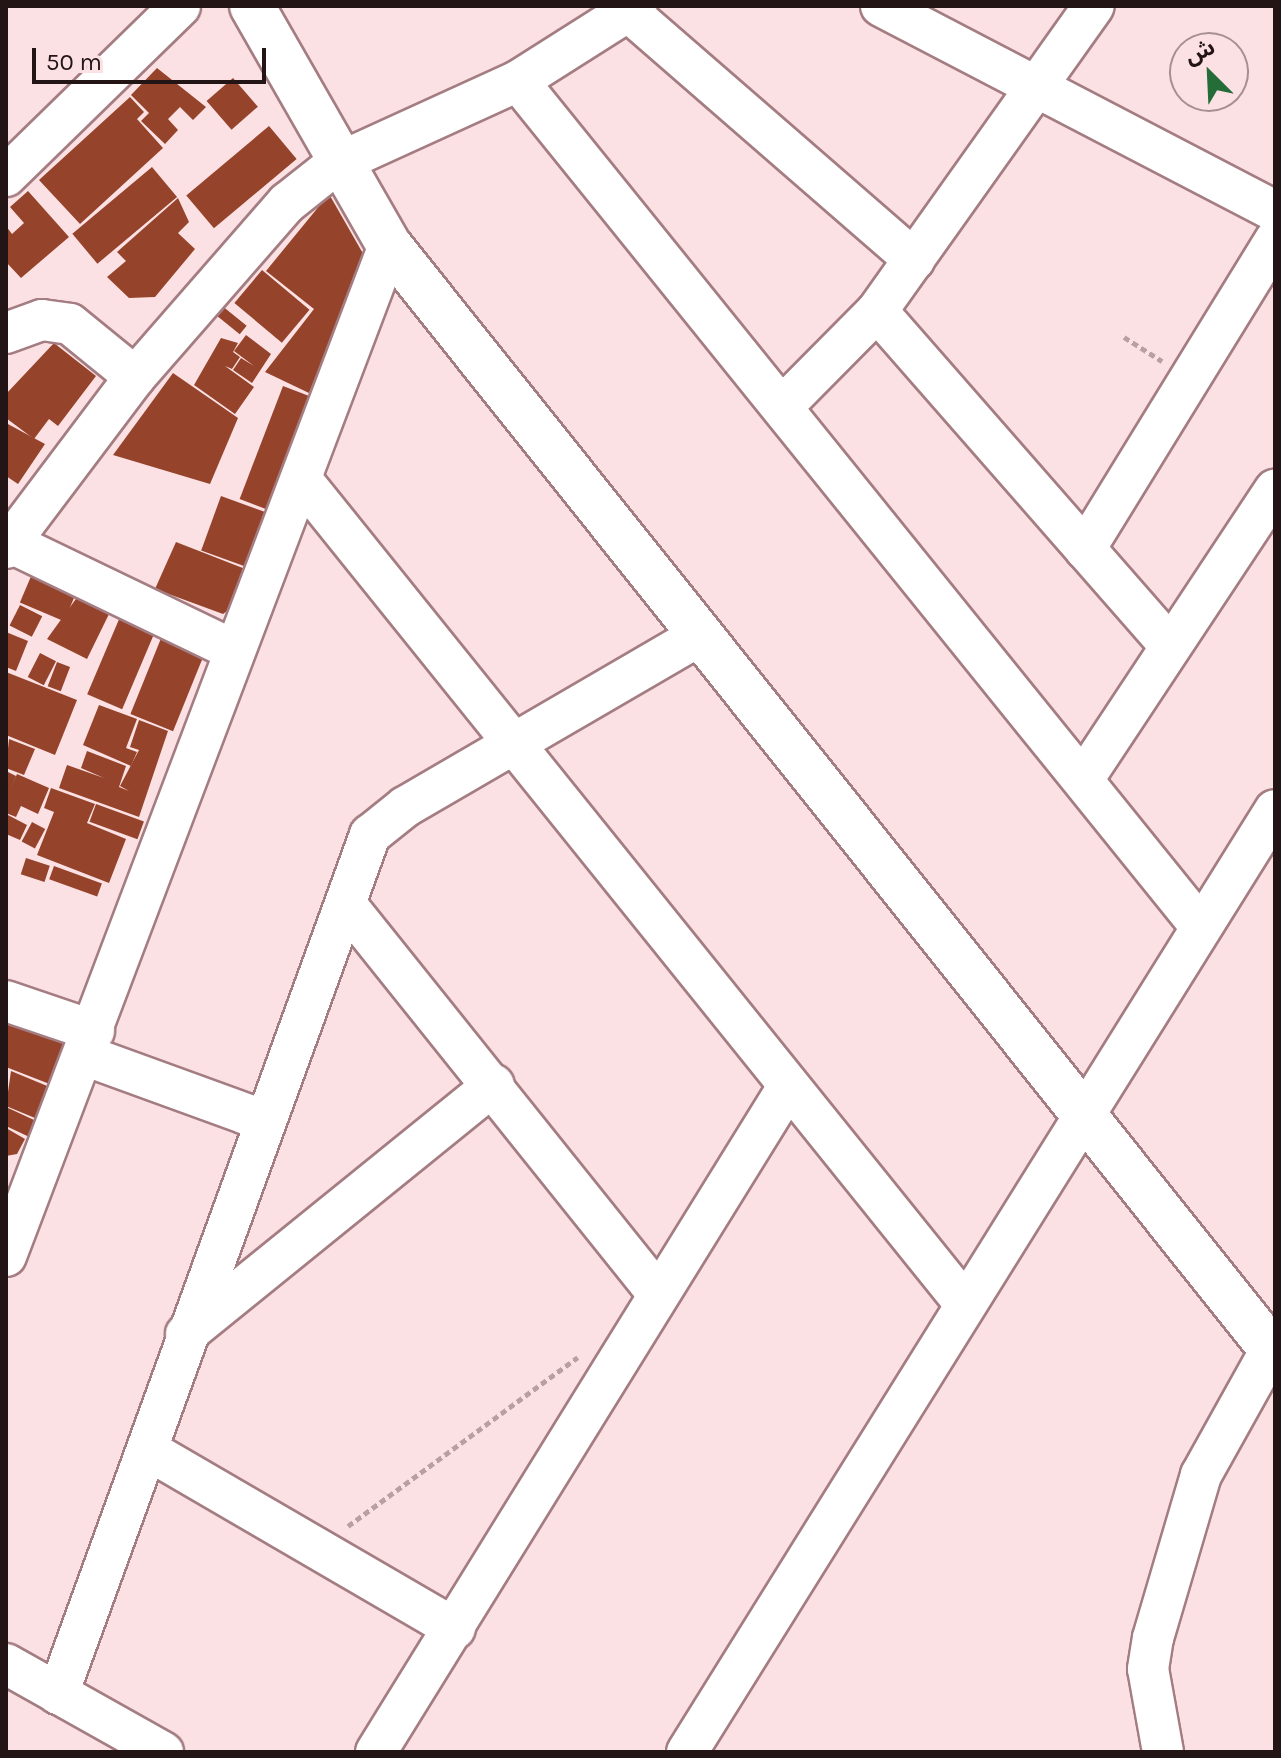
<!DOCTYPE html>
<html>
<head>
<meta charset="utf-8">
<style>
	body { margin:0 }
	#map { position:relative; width:1281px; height:1758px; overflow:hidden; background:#fce1e4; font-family:Karla,"Noto Sans Arabic",sans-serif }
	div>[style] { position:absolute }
	.building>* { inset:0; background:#95442b; transform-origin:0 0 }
	.path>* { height:5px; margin-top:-2.5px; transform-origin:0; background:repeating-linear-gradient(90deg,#b79fa2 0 6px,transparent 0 10px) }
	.roads { filter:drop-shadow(2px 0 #a47d82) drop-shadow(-2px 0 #a47d82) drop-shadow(0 2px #a47d82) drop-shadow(0 -2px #a47d82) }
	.minor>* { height:40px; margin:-20px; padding:0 20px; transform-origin:20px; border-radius:20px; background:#fff }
	.major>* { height:44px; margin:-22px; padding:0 22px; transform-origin:22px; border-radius:22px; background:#fff }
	span { translate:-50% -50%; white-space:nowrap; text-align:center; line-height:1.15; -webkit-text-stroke:8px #fce1e4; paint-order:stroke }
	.frame { position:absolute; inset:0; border:8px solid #231416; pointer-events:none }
	.north { position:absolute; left:1169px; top:32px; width:80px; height:80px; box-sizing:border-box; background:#fce1e4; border:2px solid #a58f92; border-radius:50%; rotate:336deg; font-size:22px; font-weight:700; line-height:32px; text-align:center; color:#231416 }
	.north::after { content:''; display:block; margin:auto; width:28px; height:36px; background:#246c38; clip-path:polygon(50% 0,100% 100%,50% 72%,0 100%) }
	.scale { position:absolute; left:32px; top:48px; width:234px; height:36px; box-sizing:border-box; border:4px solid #231416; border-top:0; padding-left:10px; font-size:24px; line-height:28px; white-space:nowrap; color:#231416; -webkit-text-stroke:6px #fce1e4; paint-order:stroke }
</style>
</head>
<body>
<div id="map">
	<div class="building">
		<div style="clip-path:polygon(157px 68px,206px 107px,193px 120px,180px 107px,168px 119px,178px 130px,165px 144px,141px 121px,149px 113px,131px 95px)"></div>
		<div style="left:233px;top:78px;width:38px;height:35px;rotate:49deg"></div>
		<div style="clip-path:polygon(130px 97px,144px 112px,137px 119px,163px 148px,80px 224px,39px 180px)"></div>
		<div style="left:269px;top:126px;width:43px;height:108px;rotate:50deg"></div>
		<div style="left:152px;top:167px;width:39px;height:104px;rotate:50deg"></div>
		<div style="clip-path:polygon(28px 191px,69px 237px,21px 278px,6px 262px,6px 226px,12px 234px,24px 223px,10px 207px)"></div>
		<div style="clip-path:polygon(329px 194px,365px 257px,309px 393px,265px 372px,314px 309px,266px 271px)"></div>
		<div style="clip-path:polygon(178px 198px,189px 222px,178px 233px,195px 249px,155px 297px,129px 298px,107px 277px,126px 261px,117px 252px)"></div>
		<div style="left:262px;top:270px;width:62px;height:43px;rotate:40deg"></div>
		<div style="left:221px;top:305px;width:33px;height:11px;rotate:39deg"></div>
		<div style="clip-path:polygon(246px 335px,271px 354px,252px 383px,233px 370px,241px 358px,254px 366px,234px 351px)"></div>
		<div style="clip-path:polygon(221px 338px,238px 343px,233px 352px,240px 357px,232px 369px,225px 366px,254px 387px,235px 414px,194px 385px)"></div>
		<div style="clip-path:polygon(54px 343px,96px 376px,58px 426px,49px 419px,34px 439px,6px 418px,6px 394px)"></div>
		<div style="clip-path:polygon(173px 373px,238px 418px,210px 484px,113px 455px)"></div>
		<div style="left:283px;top:386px;width:28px;height:121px;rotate:21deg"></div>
		<div style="clip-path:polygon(6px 423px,45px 444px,18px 484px,6px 476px)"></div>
		<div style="left:221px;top:496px;width:58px;height:58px;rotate:20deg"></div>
		<div style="clip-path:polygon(176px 542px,253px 572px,240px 602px,223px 614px,155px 589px)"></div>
		<div style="left:32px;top:574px;width:48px;height:31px;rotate:23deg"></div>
		<div style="clip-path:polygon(78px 596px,110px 612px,87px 659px,47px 639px)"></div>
		<div style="left:20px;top:605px;width:25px;height:23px;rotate:27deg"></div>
		<div style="left:120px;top:617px;width:38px;height:84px;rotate:23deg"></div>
		<div style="left:166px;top:626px;width:46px;height:95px;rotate:22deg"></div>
		<div style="clip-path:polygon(6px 632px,28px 641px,16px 671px,6px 667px)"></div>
		<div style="left:40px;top:653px;width:18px;height:27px;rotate:27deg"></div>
		<div style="left:57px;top:662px;width:14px;height:26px;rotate:21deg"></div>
		<div style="clip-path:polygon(6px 672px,77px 700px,55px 755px,6px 735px)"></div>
		<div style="clip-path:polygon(99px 705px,137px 719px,126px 748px,137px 752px,131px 766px,83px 745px)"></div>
		<div style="clip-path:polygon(139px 720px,168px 731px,139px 817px,59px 788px,67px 765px,104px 778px,81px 768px,87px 751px,126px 766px,119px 787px,129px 791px,120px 786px,139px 750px,130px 747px)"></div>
		<div style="clip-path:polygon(9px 739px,35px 749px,24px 775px,6px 768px)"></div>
		<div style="clip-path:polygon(6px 771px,16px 776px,10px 790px,17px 774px,49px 788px,38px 814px,21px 806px,16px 817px,6px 813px)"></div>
		<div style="clip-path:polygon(51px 788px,95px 804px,87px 823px,126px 839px,109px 883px,37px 855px,54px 812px,44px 808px)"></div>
		<div style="left:96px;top:804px;width:51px;height:19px;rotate:20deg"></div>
		<div style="clip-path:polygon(6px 814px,27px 825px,20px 840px,6px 834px)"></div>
		<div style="left:32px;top:822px;width:15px;height:22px;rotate:28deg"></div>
		<div style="left:26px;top:858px;width:25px;height:17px;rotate:18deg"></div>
		<div style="left:54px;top:866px;width:51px;height:14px;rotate:20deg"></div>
		<div style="clip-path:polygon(6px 1013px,83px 1044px,65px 1090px,6px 1067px)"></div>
		<div style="clip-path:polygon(11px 1071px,64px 1093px,47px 1123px,6px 1106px)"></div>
		<div style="clip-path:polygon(6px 1107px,47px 1126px,40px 1142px,6px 1126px)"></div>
		<div style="clip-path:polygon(6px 1128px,25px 1139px,17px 1154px,6px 1156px)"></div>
	</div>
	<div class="path">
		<div style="left:1124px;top:337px;width:45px;rotate:32.3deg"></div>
		<div style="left:348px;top:1526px;width:285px;rotate:-36.3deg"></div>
	</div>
	<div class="roads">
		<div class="minor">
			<div style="left:881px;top:6px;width:444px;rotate:27.5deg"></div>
			<div style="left:629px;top:12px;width:378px;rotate:41deg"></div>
			<div style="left:518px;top:81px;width:1086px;rotate:51.09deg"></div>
			<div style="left:6px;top:176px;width:243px;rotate:-44.3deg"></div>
			<div style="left:877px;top:311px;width:444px;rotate:48.8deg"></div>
			<div style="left:6px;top:333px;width:38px;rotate:-20deg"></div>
			<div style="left:42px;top:320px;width:28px;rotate:8deg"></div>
			<div style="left:70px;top:324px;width:84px;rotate:39.2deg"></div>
			<div style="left:783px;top:406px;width:134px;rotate:-45.3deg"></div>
			<div style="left:877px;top:311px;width:374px;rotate:-54.6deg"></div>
			<div style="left:301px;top:479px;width:1059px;rotate:51.17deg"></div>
			<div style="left:9px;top:542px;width:249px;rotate:25.7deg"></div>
			<div style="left:6px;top:548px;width:214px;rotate:-53deg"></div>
			<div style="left:135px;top:377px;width:231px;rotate:-48.9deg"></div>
			<div style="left:287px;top:203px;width:63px;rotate:-38.5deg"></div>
			<div style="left:336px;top:164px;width:200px;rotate:-24.5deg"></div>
			<div style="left:518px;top:81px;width:140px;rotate:-32.4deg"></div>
			<div style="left:1085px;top:549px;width:363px;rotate:-58.4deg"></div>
			<div style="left:1084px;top:778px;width:346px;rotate:-56.5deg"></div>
			<div style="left:348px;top:907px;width:492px;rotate:51.3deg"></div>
			<div style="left:6px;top:1001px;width:93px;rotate:18.8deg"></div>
			<div style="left:84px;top:1055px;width:190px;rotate:20deg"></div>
			<div style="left:6px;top:1256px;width:1081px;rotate:-69.25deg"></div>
			<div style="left:186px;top:1334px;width:396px;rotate:-39deg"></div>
			<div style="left:148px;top:1450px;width:355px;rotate:30.2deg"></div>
			<div style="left:6px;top:1664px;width:180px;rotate:29.3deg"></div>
			<div style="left:58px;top:1694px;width:914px;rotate:-70.04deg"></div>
			<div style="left:370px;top:835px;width:45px;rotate:-38.7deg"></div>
			<div style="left:405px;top:807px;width:341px;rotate:-30.2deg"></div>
			<div style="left:376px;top:1752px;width:779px;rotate:-58.23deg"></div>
			<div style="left:687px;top:1752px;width:1110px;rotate:-58.03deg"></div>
			<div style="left:1163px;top:1752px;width:84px;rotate:-100.2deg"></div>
			<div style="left:1148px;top:1669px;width:31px;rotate:-81deg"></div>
			<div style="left:1153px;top:1638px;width:170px;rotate:-73.6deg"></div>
			<div style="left:1201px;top:1475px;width:152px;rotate:-60.9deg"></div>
		</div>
		<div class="major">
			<div style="left:252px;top:6px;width:275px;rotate:60.2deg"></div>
			<div style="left:389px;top:245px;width:1419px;rotate:51.38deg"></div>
		</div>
	</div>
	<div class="frame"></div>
	<div class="north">ش</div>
	<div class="scale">50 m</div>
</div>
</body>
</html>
